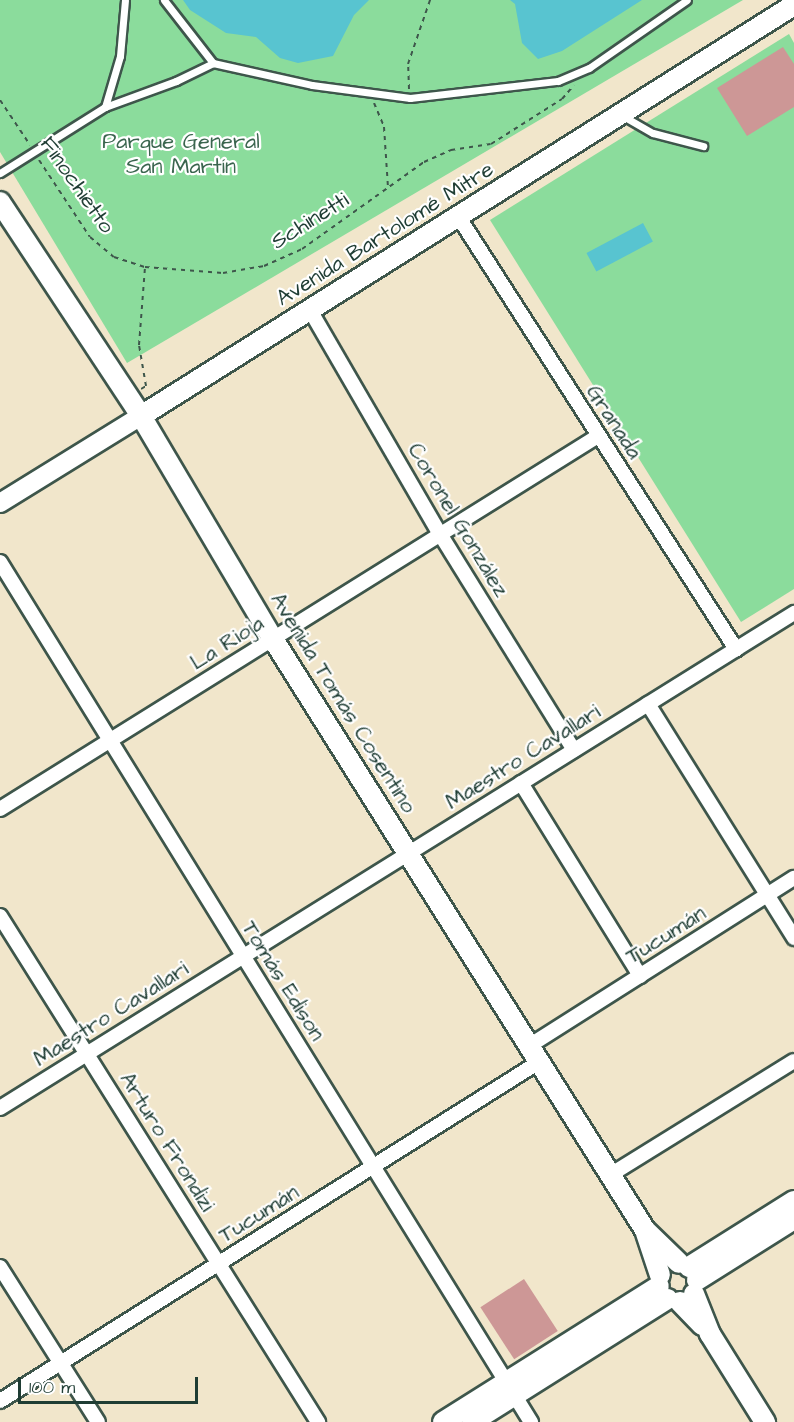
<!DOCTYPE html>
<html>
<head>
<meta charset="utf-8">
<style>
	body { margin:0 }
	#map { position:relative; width:794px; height:1422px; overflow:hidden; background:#f1e6cb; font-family:"Architects Daughter",sans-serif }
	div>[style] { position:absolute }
	.green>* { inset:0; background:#8bdc9c }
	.water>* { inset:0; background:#58c4d0; transform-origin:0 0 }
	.building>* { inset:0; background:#cd9796; transform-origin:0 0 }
	.path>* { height:2px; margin-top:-1px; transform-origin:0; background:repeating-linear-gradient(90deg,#3e564b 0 4.5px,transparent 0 9px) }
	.roads { filter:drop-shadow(2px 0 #3e564b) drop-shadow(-2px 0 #3e564b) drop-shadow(0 2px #3e564b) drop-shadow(0 -2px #3e564b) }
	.service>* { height:7px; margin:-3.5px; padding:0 3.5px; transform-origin:3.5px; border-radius:3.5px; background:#fff }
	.minor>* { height:14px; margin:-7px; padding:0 7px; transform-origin:7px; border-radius:7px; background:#fff }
	.tertiary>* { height:18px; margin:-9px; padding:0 9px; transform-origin:9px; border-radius:9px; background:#fff }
	.secondary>* { height:20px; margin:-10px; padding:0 10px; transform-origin:10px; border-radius:10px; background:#fff }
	span { translate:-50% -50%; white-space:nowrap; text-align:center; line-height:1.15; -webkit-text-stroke:4.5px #fff; paint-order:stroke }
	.park-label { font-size:22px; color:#3a654e }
	.street-label { font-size:22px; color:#1f3d34 }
	.scale { position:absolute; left:18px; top:1377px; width:180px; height:27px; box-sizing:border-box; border:3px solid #1f3d34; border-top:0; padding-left:8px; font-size:18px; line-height:21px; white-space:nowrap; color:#1f3d34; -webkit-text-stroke:4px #fff; paint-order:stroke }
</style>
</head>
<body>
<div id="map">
	<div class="green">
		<div style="clip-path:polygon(0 0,743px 0,127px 363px,0 152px)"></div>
		<div style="clip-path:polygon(789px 34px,794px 43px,794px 589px,741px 622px,490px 220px)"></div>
	</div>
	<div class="water">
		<div style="clip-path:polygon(183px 0,369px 0,354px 15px,333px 56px,298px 63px,280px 58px,256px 37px,226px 33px,190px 10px)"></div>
		<div style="clip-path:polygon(510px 0,642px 0,562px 51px,538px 59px,522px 43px,515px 4px)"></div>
		<div style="left:643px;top:223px;width:21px;height:64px;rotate:62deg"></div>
	</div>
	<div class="building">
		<div style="clip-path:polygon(783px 47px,794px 64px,794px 107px,747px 136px,717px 88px)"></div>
		<div style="left:524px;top:1279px;width:62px;height:52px;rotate:57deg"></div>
	</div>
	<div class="path">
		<div style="left:409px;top:89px;width:25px;rotate:-92deg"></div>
		<div style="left:408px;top:64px;width:68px;rotate:-71deg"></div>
		<div style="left:0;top:100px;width:54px;rotate:56.3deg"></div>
		<div style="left:374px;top:103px;width:26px;rotate:67deg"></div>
		<div style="left:384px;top:127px;width:61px;rotate:86.2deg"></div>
		<div style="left:39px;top:160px;width:92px;rotate:56.5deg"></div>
		<div style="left:90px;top:237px;width:31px;rotate:40deg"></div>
		<div style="left:114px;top:257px;width:33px;rotate:18deg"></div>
		<div style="left:141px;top:389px;width:6px;rotate:-31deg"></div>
		<div style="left:146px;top:386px;width:42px;rotate:-99.7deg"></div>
		<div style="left:139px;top:345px;width:78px;rotate:-85.6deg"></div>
		<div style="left:145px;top:267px;width:78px;rotate:4.4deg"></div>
		<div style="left:223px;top:273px;width:42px;rotate:-9.7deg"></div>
		<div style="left:264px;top:266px;width:42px;rotate:-24.1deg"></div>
		<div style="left:302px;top:249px;width:150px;rotate:-35.5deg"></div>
		<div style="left:424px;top:162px;width:30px;rotate:-24deg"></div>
		<div style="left:451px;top:150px;width:40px;rotate:-8.5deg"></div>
		<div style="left:491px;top:144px;width:84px;rotate:-32.4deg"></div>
		<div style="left:562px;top:99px;width:18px;rotate:-49deg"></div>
	</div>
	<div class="roads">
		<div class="service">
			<div style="left:164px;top:0;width:80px;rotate:52.1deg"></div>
			<div style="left:213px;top:63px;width:101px;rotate:12.5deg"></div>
			<div style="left:312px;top:85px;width:99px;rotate:7.6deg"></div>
			<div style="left:410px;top:98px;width:149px;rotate:-6.6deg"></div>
			<div style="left:558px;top:81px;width:34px;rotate:-23deg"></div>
			<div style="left:589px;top:68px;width:119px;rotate:-34.8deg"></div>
			<div style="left:105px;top:107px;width:53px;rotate:-73.6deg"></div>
			<div style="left:120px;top:56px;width:56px;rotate:-84.9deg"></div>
			<div style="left:623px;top:116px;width:34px;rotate:30deg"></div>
			<div style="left:653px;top:133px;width:52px;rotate:14.6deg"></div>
			<div style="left:0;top:173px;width:124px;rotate:-32.2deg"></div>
			<div style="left:105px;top:107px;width:76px;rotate:-20.1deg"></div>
			<div style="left:176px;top:81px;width:41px;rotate:-25.9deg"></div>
		</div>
		<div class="minor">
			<div style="left:458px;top:216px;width:515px;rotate:57.3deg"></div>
			<div style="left:310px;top:310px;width:259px;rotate:59.9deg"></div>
			<div style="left:440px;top:534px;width:254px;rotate:58.2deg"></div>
			<div style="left:0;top:562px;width:1011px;rotate:58.31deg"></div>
			<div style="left:648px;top:704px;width:276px;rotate:58deg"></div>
			<div style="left:521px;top:783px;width:227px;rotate:58.3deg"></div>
			<div style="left:0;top:809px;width:705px;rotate:-31.95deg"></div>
			<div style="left:0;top:916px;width:598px;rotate:57.85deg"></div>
			<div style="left:529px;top:1046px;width:314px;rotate:-32.4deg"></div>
			<div style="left:0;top:1108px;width:936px;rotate:-31.94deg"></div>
			<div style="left:610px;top:1175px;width:216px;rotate:-31.8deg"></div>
			<div style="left:0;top:1267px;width:183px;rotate:57.7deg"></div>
			<div style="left:0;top:1401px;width:637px;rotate:-32.17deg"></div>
		</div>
		<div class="tertiary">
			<div style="left:0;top:503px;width:166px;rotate:-31.7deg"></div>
		</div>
		<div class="secondary">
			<div style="left:0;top:202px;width:256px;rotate:56.6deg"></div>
			<div style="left:141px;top:416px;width:259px;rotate:59.4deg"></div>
			<div style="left:273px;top:639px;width:698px;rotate:57.81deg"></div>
			<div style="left:645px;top:1230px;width:47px;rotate:44.1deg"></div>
			<div style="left:141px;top:416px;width:772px;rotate:-32.19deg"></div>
			<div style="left:646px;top:1233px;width:44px;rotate:71.6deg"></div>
			<div style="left:689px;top:1267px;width:124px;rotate:-32.2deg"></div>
			<div style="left:697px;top:1280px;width:115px;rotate:-32.2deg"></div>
			<div style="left:694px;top:1294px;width:43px;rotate:68.2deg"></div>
			<div style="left:710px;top:1334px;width:104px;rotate:58deg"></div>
			<div style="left:680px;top:1302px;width:32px;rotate:46deg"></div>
			<div style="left:443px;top:1422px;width:255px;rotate:-32.2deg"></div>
			<div style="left:472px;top:1422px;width:231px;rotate:-32.2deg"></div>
		</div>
	</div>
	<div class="park-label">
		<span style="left:181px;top:154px">Parque General<br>San Martín</span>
	</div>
	<div class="street-label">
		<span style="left:77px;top:185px;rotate:55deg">Finochietto</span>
		<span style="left:310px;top:221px;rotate:-32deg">Schinetti</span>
		<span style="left:385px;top:234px;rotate:-32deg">Avenida Bartolomé Mitre</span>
		<span style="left:614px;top:422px;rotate:57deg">Granada</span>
		<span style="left:458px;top:520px;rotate:59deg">Coronel González</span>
		<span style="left:227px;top:643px;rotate:-32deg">La Rioja</span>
		<span style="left:343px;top:703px;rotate:58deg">Avenida Tomás Cosentino</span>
		<span style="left:523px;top:757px;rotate:-32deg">Maestro Cavallari</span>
		<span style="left:666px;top:935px;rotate:-32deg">Tucumán</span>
		<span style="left:283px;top:981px;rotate:58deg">Tomás Edison</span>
		<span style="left:111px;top:1014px;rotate:-32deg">Maestro Cavallari</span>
		<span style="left:167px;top:1142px;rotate:58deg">Arturo Frondizi</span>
		<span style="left:259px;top:1214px;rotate:-32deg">Tucumán</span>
	</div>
	<div class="scale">100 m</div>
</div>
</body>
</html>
